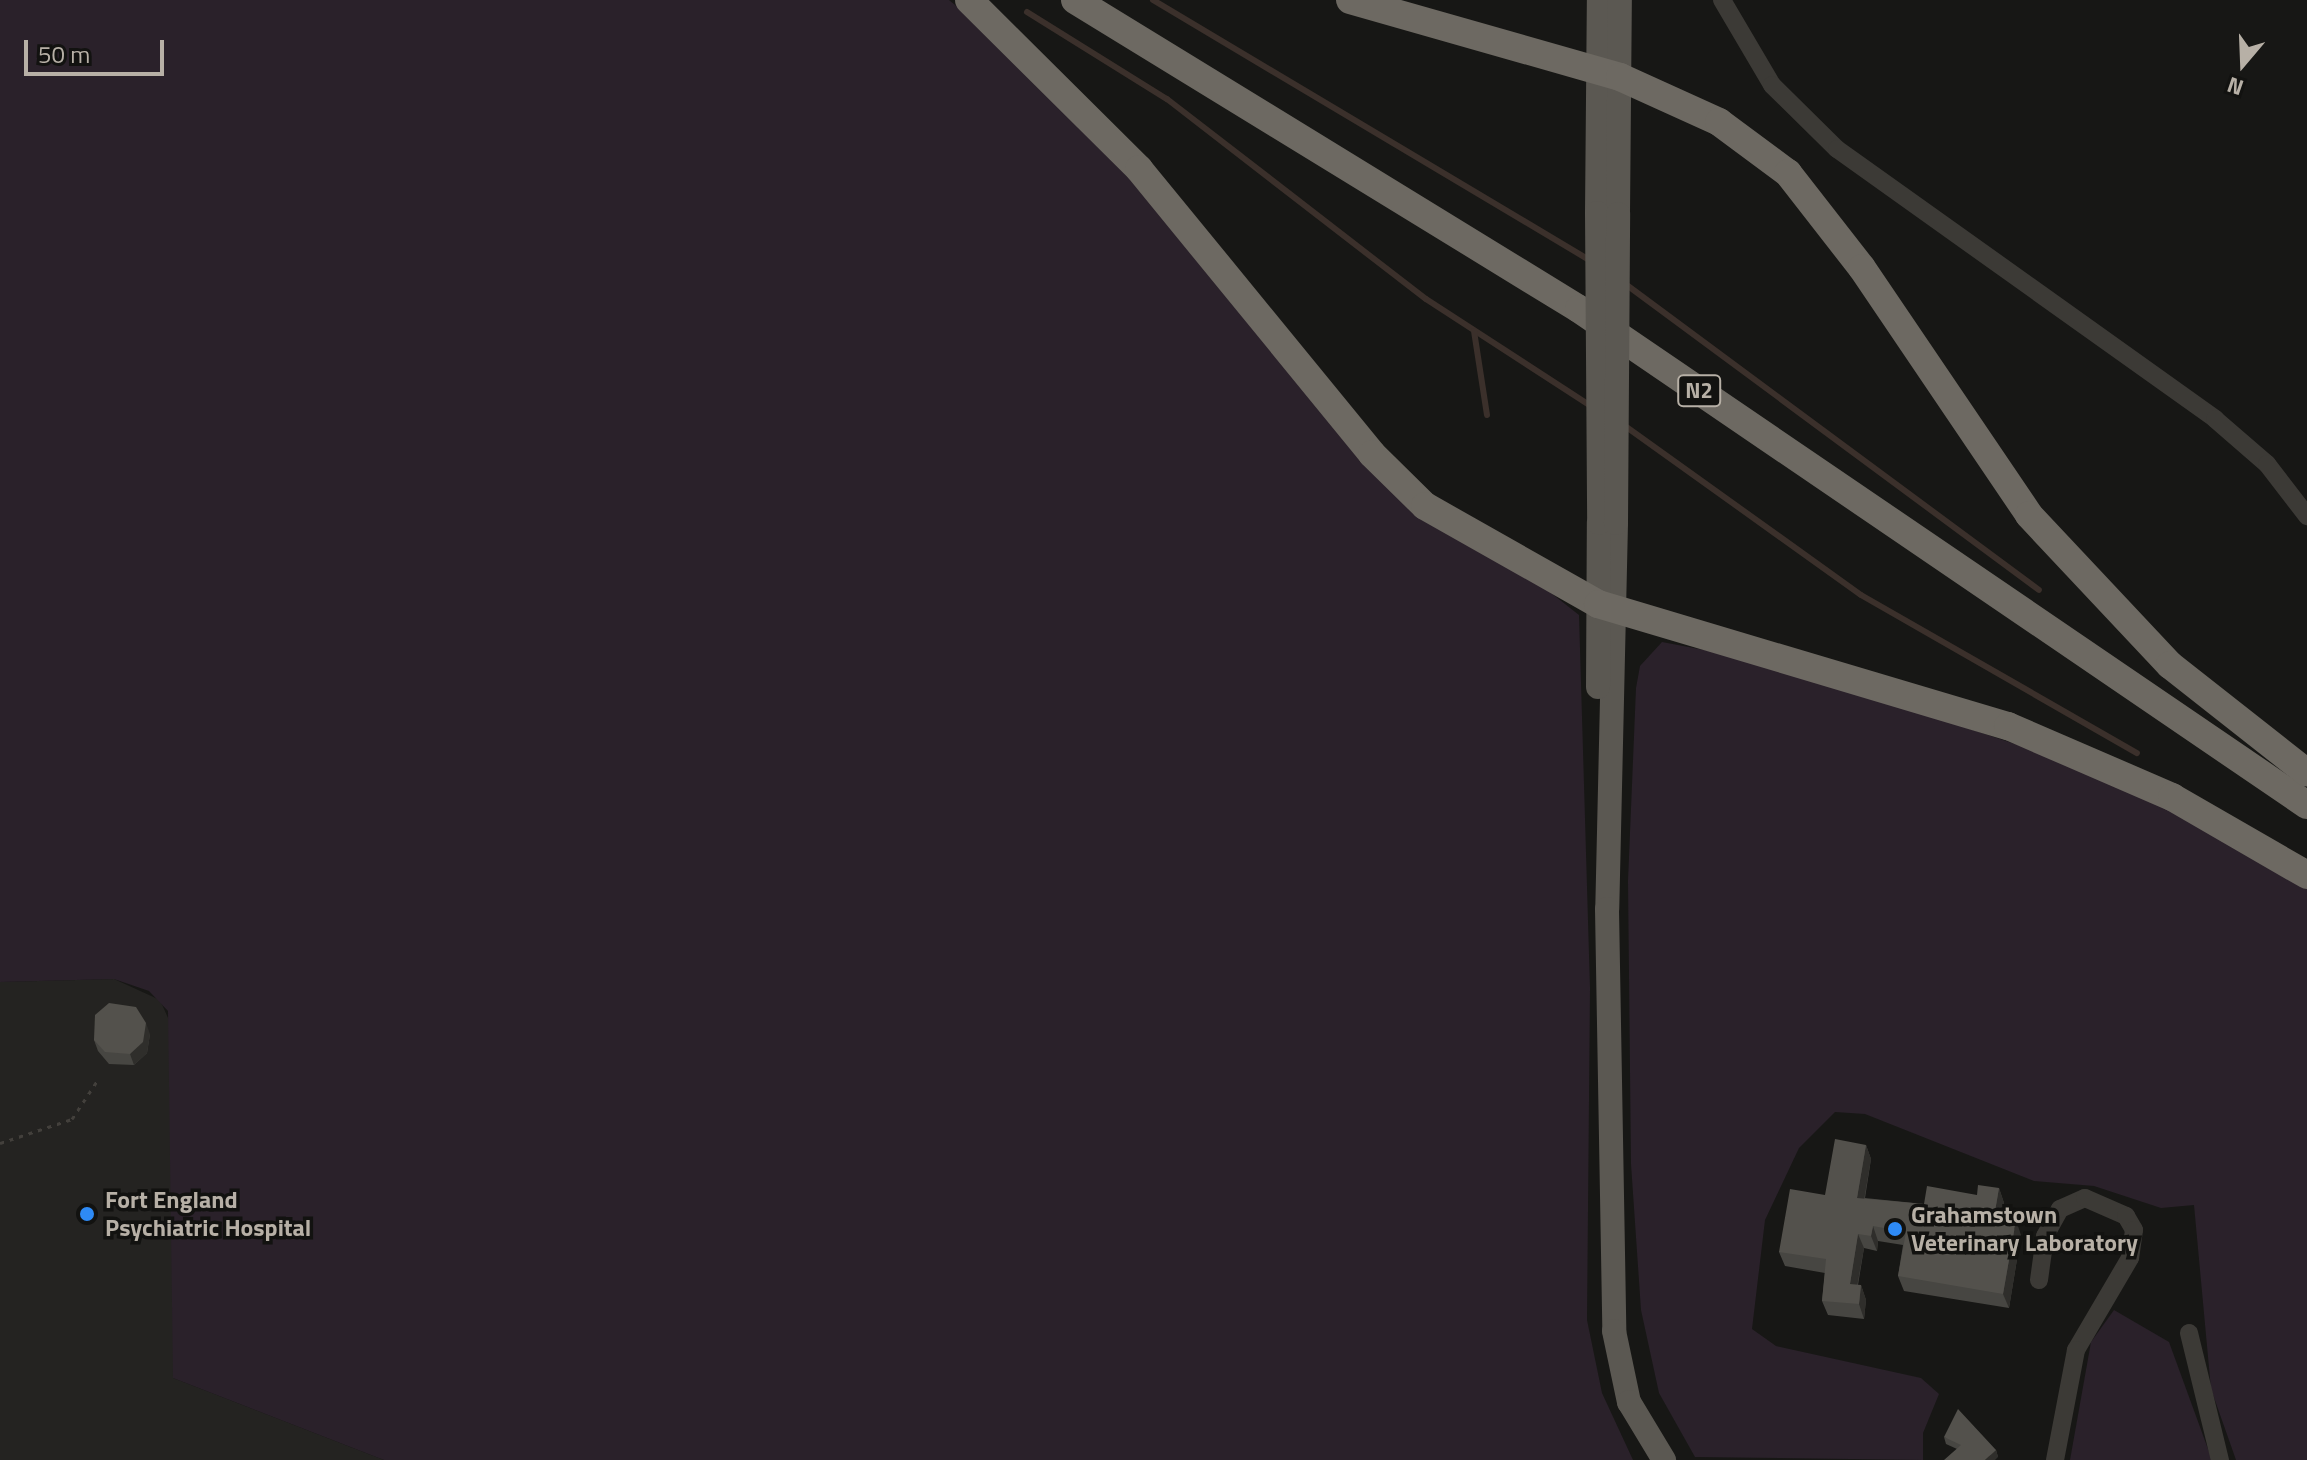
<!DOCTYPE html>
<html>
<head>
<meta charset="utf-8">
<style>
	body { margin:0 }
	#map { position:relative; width:2307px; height:1460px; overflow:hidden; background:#171715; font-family:"Titillium Web",sans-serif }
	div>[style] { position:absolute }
	.built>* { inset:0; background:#242321 }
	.green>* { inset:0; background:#2a212a }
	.stream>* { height:6px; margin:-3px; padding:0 3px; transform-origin:3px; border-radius:3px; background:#3b302b }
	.path>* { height:3px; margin-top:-1.5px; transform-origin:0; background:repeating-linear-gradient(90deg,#43403c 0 4px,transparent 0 10px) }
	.minor>* { height:18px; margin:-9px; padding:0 9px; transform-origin:9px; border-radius:9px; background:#3c3a36 }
	.major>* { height:24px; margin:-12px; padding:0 12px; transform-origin:12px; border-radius:12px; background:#5b5852 }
	.highway>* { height:28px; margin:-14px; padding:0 14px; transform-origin:14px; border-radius:14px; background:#6d6962 }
	.major-bridge>* { height:24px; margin:-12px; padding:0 12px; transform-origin:12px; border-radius:12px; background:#5b5852 }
	.wall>* { inset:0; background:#474642 }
	.shaded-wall>* { inset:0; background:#2f2e2b }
	.building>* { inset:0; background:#53514c }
	.dots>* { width:22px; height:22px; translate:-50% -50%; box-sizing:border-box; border:4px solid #121210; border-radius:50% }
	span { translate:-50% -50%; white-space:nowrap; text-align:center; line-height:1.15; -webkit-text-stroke:7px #121210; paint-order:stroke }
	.shield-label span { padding:2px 6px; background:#121210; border:2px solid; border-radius:6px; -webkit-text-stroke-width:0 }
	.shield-label { font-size:22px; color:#b7b0a6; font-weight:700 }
	.poi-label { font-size:24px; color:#b7b0a6; font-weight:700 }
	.left { translate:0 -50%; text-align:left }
	.north { position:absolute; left:2203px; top:24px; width:80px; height:80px; -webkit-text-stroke:6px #121210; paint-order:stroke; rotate:199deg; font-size:22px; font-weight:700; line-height:32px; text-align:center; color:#b7b0a6 }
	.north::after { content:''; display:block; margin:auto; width:28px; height:36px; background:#b7b0a6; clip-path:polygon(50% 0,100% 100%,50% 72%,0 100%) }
	.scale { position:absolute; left:24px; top:40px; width:140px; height:36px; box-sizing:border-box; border:4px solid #b7b0a6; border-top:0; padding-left:10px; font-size:24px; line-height:28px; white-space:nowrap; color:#b7b0a6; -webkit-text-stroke:6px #121210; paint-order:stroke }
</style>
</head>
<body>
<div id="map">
	<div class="built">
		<div style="clip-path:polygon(114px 979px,160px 1000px,173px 1029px,173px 1378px,384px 1460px,0 1460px,0 982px)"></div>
	</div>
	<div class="green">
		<div style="clip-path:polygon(0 0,949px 0,1051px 84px,1332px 421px,1579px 615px,1590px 988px,1587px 1320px,1602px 1393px,1633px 1460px,384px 1460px,173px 1378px,168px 1011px,149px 991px,114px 979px,0 982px)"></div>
		<div style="clip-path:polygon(1662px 642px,1768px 662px,2030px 749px,2164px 807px,2307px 886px,2307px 1460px,2236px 1460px,2211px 1389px,2194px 1205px,2161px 1208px,2094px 1186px,2034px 1181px,1865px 1114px,1835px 1112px,1799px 1148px,1765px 1220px,1752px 1329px,1776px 1346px,1921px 1378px,1939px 1394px,1923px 1433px,1923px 1460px,1695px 1457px,1659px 1393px,1641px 1310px,1631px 1164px,1628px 881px,1636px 688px,1640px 666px)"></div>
		<div style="clip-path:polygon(2114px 1310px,2169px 1342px,2212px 1460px,2070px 1460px,2091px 1342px)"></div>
	</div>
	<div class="stream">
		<div style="left:1153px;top:0;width:510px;rotate:30.79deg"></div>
		<div style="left:1027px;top:12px;width:165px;rotate:31.9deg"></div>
		<div style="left:1167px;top:99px;width:327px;rotate:37.7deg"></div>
		<div style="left:1426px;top:299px;width:197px;rotate:33deg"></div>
		<div style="left:1624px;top:283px;width:516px;rotate:36.49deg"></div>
		<div style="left:1474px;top:331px;width:85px;rotate:81.2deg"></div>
		<div style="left:1625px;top:426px;width:290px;rotate:35.6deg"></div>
		<div style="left:1861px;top:595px;width:318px;rotate:29.8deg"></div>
	</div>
	<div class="path">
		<div style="left:0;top:1143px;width:76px;rotate:-18.4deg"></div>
		<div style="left:72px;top:1119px;width:49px;rotate:-56.6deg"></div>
	</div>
	<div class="minor">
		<div style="left:1722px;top:0;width:99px;rotate:59.5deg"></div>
		<div style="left:1772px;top:85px;width:91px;rotate:44.6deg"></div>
		<div style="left:1837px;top:149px;width:465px;rotate:35.5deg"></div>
		<div style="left:2215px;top:419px;width:69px;rotate:40.9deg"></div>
		<div style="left:2267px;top:464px;width:66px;rotate:52.4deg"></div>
		<div style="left:2039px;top:1280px;width:44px;rotate:-82.2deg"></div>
		<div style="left:2045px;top:1236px;width:31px;rotate:-61deg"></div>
		<div style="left:2060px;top:1209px;width:27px;rotate:-24deg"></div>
		<div style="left:2085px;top:1198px;width:45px;rotate:23.7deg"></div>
		<div style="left:2126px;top:1216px;width:16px;rotate:60deg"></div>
		<div style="left:2134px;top:1230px;width:28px;rotate:98deg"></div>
		<div style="left:2130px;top:1258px;width:107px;rotate:120.4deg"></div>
		<div style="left:2076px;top:1350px;width:112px;rotate:100.8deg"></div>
		<div style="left:2189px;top:1333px;width:131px;rotate:76.3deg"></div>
	</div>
	<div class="major">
		<div style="left:1597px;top:213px;width:213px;rotate:-89.5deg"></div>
		<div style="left:1618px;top:214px;width:214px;rotate:-89.5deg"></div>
		<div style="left:1616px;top:523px;width:386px;rotate:91.3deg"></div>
		<div style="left:1607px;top:909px;width:422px;rotate:89deg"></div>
		<div style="left:1614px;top:1331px;width:73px;rotate:78.1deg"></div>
		<div style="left:1629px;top:1402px;width:68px;rotate:58.9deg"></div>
		<div style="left:1598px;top:687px;width:164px;rotate:-89.7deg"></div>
	</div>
	<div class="highway">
		<div style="left:969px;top:0;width:240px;rotate:44.8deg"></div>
		<div style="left:1139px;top:169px;width:368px;rotate:50.7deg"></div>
		<div style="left:1372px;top:454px;width:74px;rotate:44.5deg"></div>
		<div style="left:1425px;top:506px;width:199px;rotate:29.5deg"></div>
		<div style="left:1598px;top:604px;width:428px;rotate:16.6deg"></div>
		<div style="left:2008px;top:726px;width:179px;rotate:23.4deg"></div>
		<div style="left:2172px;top:797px;width:156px;rotate:30deg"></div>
		<div style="left:1075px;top:0;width:591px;rotate:31.51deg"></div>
		<div style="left:1579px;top:309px;width:881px;rotate:34.27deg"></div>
		<div style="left:1350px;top:0;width:281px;rotate:15.9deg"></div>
		<div style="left:1620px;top:77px;width:109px;rotate:24.4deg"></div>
		<div style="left:1719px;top:122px;width:86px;rotate:36.5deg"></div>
		<div style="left:1788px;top:173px;width:120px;rotate:52.1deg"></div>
		<div style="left:1862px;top:268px;width:298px;rotate:55.9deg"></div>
		<div style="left:2029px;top:515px;width:206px;rotate:46.8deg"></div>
		<div style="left:2170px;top:665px;width:174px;rotate:38.2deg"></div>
	</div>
	<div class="major-bridge">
		<div style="left:1597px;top:213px;width:310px;rotate:89.6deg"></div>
		<div style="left:1616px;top:523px;width:309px;rotate:-89.6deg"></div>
	</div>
	<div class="wall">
		<div style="clip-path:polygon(150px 1034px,147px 1053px,134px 1065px,109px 1064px,98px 1051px,94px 1040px)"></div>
		<div style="clip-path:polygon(1866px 1145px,1871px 1159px,1865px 1198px,1924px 1204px,1977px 1195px,1999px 1188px,2004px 1203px,2001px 1218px,2021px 1235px,2009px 1308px,1904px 1291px,1898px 1276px,1903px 1245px,1878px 1241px,1877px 1251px,1864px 1248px,1858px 1285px,1861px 1285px,1866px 1300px,1864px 1319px,1828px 1315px,1822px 1301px,1825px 1273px,1785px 1266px,1779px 1252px)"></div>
		<div style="clip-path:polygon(1944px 1437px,1996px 1450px,1998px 1457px,1957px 1449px,1946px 1444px)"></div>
	</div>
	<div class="shaded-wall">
		<div style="clip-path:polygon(146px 1023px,150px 1034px,147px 1053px,134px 1065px,130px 1054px)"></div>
		<div style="clip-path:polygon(1866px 1145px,1871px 1159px,1862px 1212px,1857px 1198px)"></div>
		<div style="clip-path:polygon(1999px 1188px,2004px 1203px,1999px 1231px,1994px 1217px)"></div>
		<div style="clip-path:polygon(2016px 1220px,2021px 1235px,2009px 1308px,2003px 1294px)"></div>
		<div style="clip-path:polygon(1873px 1226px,1878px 1241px,1877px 1251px,1871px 1236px)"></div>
		<div style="clip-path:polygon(1858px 1234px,1864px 1248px,1855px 1298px,1850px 1284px)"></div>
		<div style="clip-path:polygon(1861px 1285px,1866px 1300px,1864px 1319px,1859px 1304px)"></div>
		<div style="clip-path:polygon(1996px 1450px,1998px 1457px,1995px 1460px,1985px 1460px)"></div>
	</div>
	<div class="building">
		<div style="clip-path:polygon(109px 1003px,136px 1007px,146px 1023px,143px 1042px,130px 1054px,105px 1052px,94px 1040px,95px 1015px)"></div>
		<div style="clip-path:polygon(1835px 1139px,1866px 1145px,1857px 1198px,1924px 1204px,1927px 1186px,1977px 1195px,1978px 1185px,1999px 1188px,1994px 1217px,2016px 1220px,2003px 1294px,1898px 1276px,1906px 1232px,1873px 1226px,1871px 1236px,1858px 1234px,1850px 1284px,1861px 1285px,1859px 1304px,1822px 1301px,1826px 1259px,1779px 1252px,1790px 1189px,1825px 1195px)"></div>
		<div style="clip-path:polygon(1958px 1409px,1996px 1450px,1985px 1460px,1944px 1460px,1961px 1445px,1944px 1437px)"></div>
	</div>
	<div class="dots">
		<div style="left:87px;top:1214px;background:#2e8af5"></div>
		<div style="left:1895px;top:1229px;background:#2e8af5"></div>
	</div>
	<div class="shield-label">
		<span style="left:1699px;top:391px">N2</span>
	</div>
	<div class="poi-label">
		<span class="left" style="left:105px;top:1214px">Fort England<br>Psychiatric Hospital</span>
		<span class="left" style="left:1911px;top:1229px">Grahamstown<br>Veterinary Laboratory</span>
	</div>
	<div class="north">N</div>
	<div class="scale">50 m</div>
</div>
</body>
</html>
